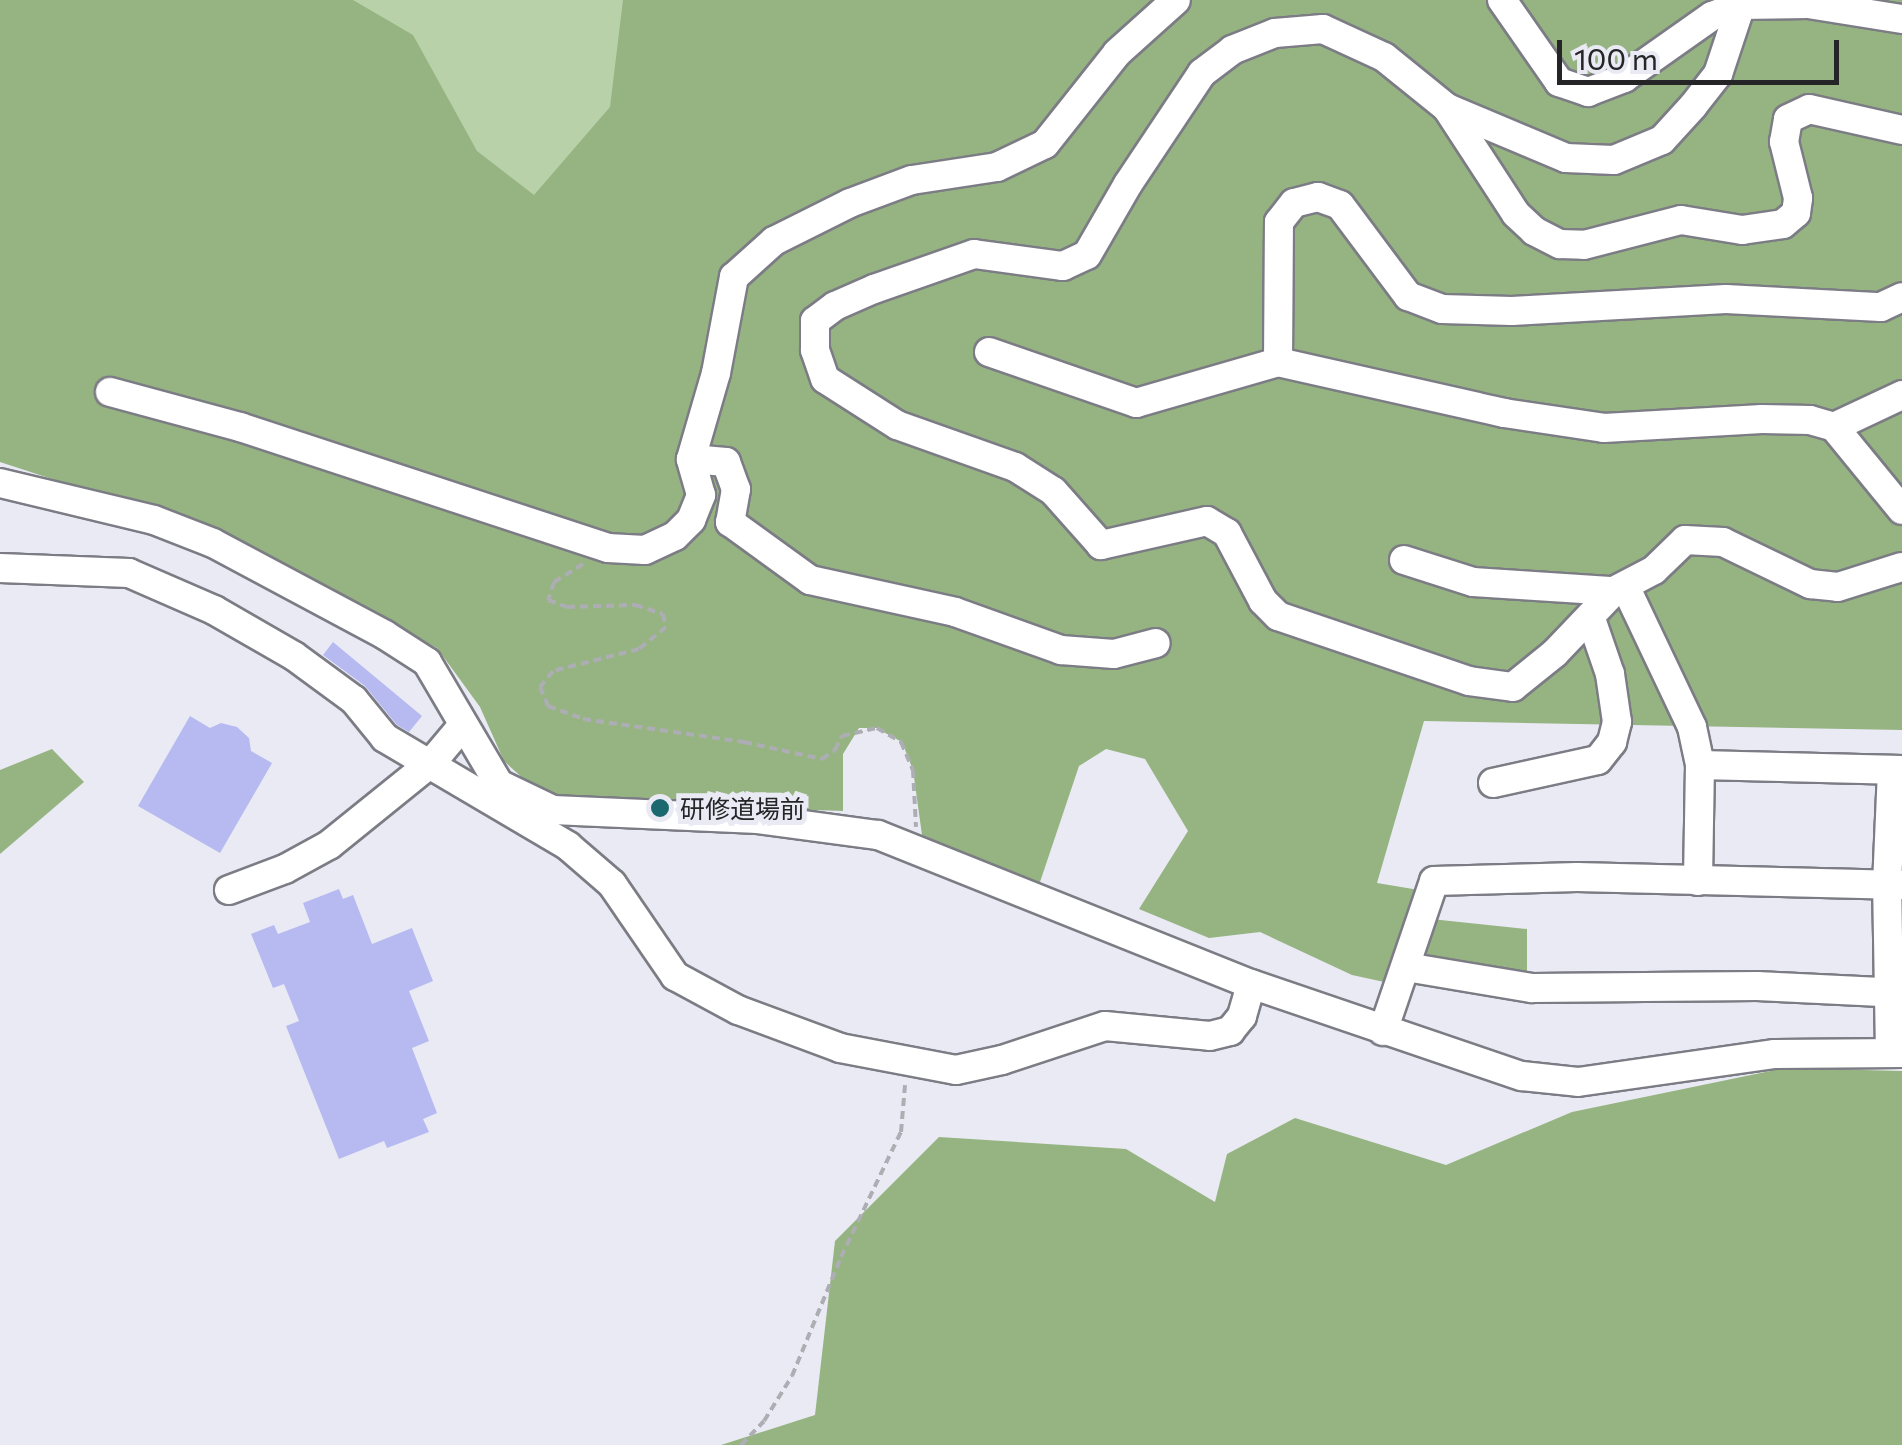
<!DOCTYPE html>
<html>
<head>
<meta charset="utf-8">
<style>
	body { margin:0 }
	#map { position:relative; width:1902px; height:1445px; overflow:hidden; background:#e9eaf3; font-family:Commissioner,"Noto Sans JP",sans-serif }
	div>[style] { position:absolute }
	.green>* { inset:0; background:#b8d1a8 }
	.forest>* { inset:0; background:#96b382 }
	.building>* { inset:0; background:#b6baf1 }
	.path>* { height:4px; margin-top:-2px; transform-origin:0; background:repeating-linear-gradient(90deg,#adadb4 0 8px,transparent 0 13px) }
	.roads { filter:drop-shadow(2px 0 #7c7c85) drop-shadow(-2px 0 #7c7c85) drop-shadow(0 2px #7c7c85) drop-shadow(0 -2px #7c7c85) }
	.minor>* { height:28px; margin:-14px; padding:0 14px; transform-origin:14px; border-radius:14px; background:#fff }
	.dots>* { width:28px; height:28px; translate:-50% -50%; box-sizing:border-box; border:5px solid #e9eaf3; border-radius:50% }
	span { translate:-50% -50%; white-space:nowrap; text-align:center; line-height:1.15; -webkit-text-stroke:10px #e9eaf3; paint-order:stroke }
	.poi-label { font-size:25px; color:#252528 }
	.left { translate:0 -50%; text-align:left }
	.scale { position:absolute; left:1557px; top:40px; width:282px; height:45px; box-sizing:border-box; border:5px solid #252528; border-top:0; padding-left:12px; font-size:30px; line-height:35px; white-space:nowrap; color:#252528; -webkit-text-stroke:8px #e9eaf3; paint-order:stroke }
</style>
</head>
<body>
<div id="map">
	<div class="green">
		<div style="clip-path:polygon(266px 0,797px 0,528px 245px)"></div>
	</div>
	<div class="forest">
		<div style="clip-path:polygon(0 0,353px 0,413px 35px,477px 151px,534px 195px,610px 107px,623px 0,1902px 0,1902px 730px,1424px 721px,1377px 883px,1419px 890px,1412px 917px,1527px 929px,1527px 981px,1396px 963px,1389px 983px,1352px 975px,1260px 932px,1209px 938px,1139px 909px,1188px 831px,1145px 759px,1106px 749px,1079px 766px,1039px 885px,922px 835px,913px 770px,902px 742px,876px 728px,859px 728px,843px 754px,843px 811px,548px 801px,504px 761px,480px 707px,437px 648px,199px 527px,0 462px)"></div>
		<div style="clip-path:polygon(52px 749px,84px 782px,0 854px,0 770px)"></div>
		<div style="clip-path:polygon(1785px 1068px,1902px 1071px,1902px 1445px,721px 1445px,815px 1415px,835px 1241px,939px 1137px,1126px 1149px,1215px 1202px,1227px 1154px,1295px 1118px,1446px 1165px,1572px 1112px)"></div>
	</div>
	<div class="building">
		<div style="clip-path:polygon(333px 642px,422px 716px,409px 732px,397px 725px,365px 686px,323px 655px)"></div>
		<div style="clip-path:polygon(190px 716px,210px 728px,221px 723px,237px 727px,249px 738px,251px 751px,272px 763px,220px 853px,138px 806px)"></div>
		<div style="clip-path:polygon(339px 889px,343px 899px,353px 895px,372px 944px,412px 928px,433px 981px,409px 991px,429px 1041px,412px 1048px,437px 1113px,423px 1119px,429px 1132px,387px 1148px,384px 1141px,339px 1159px,286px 1026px,299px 1021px,284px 984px,273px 988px,251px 934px,274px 925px,278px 934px,310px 922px,303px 903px)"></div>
	</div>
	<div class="path">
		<div style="left:583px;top:564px;width:34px;rotate:148deg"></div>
		<div style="left:554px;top:582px;width:19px;rotate:108deg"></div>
		<div style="left:548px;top:600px;width:20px;rotate:20deg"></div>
		<div style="left:567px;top:607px;width:68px;rotate:-1.7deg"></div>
		<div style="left:635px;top:605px;width:29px;rotate:18deg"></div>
		<div style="left:663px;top:614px;width:13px;rotate:77deg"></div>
		<div style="left:666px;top:627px;width:35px;rotate:141deg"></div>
		<div style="left:639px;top:649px;width:89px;rotate:165.7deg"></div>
		<div style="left:553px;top:671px;width:21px;rotate:129deg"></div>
		<div style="left:540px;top:687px;width:21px;rotate:67deg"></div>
		<div style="left:548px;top:706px;width:37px;rotate:20deg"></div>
		<div style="left:583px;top:719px;width:163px;rotate:8.1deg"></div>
		<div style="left:744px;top:742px;width:80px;rotate:12.3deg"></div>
		<div style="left:822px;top:759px;width:16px;rotate:-35deg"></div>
		<div style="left:835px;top:750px;width:16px;rotate:-63deg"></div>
		<div style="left:842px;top:736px;width:36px;rotate:-13deg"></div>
		<div style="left:877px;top:728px;width:28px;rotate:30deg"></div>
		<div style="left:901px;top:742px;width:30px;rotate:67deg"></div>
		<div style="left:913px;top:770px;width:57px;rotate:87deg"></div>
		<div style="left:741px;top:1445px;width:33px;rotate:-46deg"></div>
		<div style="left:764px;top:1421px;width:53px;rotate:-58.1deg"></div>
		<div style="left:792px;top:1376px;width:129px;rotate:-67.6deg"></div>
		<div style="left:841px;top:1257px;width:139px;rotate:-64.4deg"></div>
		<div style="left:901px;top:1132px;width:47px;rotate:-85.1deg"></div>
	</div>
	<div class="roads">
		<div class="minor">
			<div style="left:1502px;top:0;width:100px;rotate:55.2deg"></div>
			<div style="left:1559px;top:82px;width:31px;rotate:19deg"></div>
			<div style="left:1588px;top:92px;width:39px;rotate:-21deg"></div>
			<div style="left:1624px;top:78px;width:108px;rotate:-35.2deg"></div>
			<div style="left:1712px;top:16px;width:31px;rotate:-21deg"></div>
			<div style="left:1741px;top:5px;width:67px;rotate:-0.9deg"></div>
			<div style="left:1808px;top:4px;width:95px;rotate:9.1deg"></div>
			<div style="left:1447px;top:108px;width:126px;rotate:56.9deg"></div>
			<div style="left:1516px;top:214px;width:25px;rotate:43deg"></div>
			<div style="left:1534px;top:231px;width:29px;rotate:27deg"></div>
			<div style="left:1560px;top:244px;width:24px;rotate:2deg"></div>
			<div style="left:1584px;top:245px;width:100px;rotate:-14.5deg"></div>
			<div style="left:1681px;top:220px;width:62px;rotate:9.3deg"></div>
			<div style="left:1742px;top:230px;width:41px;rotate:-8.3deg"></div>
			<div style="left:1783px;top:224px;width:17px;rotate:-40deg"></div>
			<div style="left:1796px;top:213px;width:15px;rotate:-82deg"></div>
			<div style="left:1798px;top:198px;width:58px;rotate:-104deg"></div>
			<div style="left:1784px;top:142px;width:23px;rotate:-80deg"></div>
			<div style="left:1788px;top:119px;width:23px;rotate:-25deg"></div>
			<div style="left:1809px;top:109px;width:95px;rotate:12.7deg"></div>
			<div style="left:989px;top:352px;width:156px;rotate:19.1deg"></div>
			<div style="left:1136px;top:403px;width:148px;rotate:-16.1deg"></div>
			<div style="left:1278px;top:362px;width:232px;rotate:12.7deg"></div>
			<div style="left:1504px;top:413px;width:101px;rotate:8.5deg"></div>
			<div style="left:1604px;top:428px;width:158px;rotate:-3.3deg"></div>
			<div style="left:1762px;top:419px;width:48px;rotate:1.2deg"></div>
			<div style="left:1810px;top:420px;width:25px;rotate:16deg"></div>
			<div style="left:1834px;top:427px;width:75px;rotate:-25.2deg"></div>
			<div style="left:1278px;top:362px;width:140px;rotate:-89.6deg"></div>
			<div style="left:1279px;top:222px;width:24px;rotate:-52deg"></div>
			<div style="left:1294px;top:203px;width:25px;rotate:-14deg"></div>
			<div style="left:1318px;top:197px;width:23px;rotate:20deg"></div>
			<div style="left:1340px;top:205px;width:114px;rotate:53.2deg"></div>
			<div style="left:1408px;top:296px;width:36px;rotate:21deg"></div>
			<div style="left:1442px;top:309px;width:70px;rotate:1.6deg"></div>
			<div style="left:1512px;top:311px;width:214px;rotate:-3.2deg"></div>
			<div style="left:1726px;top:299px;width:155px;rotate:3deg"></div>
			<div style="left:1881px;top:307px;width:23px;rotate:-25deg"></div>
			<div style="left:110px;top:392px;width:135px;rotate:15.1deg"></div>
			<div style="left:240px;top:427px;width:387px;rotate:18.2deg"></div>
			<div style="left:608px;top:548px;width:37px;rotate:3deg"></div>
			<div style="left:645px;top:550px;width:33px;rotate:-25deg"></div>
			<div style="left:675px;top:536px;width:23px;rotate:-45deg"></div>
			<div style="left:691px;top:520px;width:27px;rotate:-68deg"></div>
			<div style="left:701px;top:495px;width:37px;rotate:-106deg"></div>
			<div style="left:691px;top:459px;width:90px;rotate:-73.8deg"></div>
			<div style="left:716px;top:373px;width:98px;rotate:-79.4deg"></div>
			<div style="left:734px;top:277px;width:54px;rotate:-42deg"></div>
			<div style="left:774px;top:241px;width:85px;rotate:-26.6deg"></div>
			<div style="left:850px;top:203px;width:66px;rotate:-20.4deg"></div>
			<div style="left:912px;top:180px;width:86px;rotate:-8.7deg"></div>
			<div style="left:997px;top:167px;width:53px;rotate:-25.6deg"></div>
			<div style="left:1045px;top:144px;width:116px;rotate:-51.6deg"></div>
			<div style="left:1117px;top:53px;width:79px;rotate:-41.9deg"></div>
			<div style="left:1834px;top:427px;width:107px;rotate:50.7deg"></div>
			<div style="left:691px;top:459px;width:35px;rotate:5deg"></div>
			<div style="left:726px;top:462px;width:29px;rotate:70deg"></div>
			<div style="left:736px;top:489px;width:34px;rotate:100deg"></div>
			<div style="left:730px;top:522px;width:99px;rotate:35.9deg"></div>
			<div style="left:810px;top:580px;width:148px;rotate:12.4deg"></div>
			<div style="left:955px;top:612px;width:113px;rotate:19.7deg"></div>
			<div style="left:1061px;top:650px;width:53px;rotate:4.3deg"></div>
			<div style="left:1114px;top:654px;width:43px;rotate:-14.7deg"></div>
			<div style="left:0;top:483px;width:158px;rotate:13.5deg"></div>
			<div style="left:154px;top:520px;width:63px;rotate:21.3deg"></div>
			<div style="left:213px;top:543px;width:195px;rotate:28.1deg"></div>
			<div style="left:385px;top:635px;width:50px;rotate:32.7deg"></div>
			<div style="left:427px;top:662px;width:142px;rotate:59.5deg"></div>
			<div style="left:499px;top:784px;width:60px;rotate:25.7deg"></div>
			<div style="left:553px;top:810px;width:205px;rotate:2.5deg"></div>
			<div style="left:758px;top:819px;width:121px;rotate:7.6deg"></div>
			<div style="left:878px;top:835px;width:402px;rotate:21.8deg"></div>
			<div style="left:1251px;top:984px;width:286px;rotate:18.8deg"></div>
			<div style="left:1522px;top:1076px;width:56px;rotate:6.1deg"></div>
			<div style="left:1578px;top:1082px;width:199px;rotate:-8.1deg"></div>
			<div style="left:1775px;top:1054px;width:127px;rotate:-0.5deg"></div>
			<div style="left:1404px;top:560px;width:72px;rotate:17.7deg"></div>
			<div style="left:1473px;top:582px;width:141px;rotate:3.7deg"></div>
			<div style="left:1614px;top:591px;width:45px;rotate:-27.7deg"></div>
			<div style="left:1654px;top:570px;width:43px;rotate:-44.1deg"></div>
			<div style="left:1685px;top:540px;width:38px;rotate:3deg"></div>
			<div style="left:1723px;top:542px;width:97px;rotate:25.8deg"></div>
			<div style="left:1810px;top:584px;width:28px;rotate:6deg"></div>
			<div style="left:1838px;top:587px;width:67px;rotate:-17.4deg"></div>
			<div style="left:0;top:568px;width:129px;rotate:2.2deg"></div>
			<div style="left:129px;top:573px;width:93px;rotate:23.5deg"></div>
			<div style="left:214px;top:610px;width:92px;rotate:29.9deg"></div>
			<div style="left:294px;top:656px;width:74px;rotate:36.3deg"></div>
			<div style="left:354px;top:700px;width:49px;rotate:50.8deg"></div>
			<div style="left:385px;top:738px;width:212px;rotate:30.5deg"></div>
			<div style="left:568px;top:846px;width:58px;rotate:40.8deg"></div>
			<div style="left:612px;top:884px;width:112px;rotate:55.6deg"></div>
			<div style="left:675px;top:976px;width:72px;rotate:28.4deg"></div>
			<div style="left:738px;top:1010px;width:109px;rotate:20.4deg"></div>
			<div style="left:840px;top:1048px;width:118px;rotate:10.7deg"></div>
			<div style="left:956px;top:1070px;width:47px;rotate:-12.3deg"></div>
			<div style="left:1002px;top:1060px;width:108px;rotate:-18.3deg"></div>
			<div style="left:1105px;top:1026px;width:105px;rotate:5.4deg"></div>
			<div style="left:1210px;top:1036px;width:21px;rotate:-14deg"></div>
			<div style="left:1230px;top:1031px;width:19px;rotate:-51deg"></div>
			<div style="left:1242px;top:1016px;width:33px;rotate:-74deg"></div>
			<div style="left:1626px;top:588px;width:154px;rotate:64.6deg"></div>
			<div style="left:1692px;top:727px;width:39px;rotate:78deg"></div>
			<div style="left:1700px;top:765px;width:116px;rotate:91deg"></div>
			<div style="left:1614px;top:591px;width:86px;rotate:133.6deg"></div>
			<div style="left:1555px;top:653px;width:54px;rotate:141deg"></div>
			<div style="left:1513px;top:687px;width:44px;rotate:-172.2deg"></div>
			<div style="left:1469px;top:681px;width:202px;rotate:-161.2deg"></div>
			<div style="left:1278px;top:616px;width:21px;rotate:-135deg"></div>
			<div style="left:1263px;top:601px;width:77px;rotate:-117.9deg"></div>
			<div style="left:1227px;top:533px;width:23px;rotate:-149deg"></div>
			<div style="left:1207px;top:521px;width:109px;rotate:167.2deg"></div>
			<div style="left:1101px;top:545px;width:72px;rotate:-131.6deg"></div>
			<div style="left:1053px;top:491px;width:45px;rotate:-147.7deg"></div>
			<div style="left:1015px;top:467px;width:125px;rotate:-160.4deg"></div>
			<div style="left:897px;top:425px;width:85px;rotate:-147.4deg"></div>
			<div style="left:825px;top:379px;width:31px;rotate:-109deg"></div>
			<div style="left:815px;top:350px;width:29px;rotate:-90deg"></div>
			<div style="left:815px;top:321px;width:25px;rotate:-37deg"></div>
			<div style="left:835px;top:306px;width:43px;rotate:-23.6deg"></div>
			<div style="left:874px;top:289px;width:106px;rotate:-19.3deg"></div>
			<div style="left:974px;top:254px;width:90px;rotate:7.7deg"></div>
			<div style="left:1063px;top:266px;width:26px;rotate:-25deg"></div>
			<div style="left:1087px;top:255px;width:82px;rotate:-60deg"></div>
			<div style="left:1128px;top:184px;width:133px;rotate:-56.3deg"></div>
			<div style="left:1202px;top:73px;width:38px;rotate:-37deg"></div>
			<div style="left:1232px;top:50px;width:46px;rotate:-21.6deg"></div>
			<div style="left:1275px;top:33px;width:48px;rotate:-4.8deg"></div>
			<div style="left:1323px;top:29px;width:67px;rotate:24.7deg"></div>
			<div style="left:1384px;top:57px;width:81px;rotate:39deg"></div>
			<div style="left:1447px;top:108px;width:129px;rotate:22.8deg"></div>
			<div style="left:1566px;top:158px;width:48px;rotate:2.4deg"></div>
			<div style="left:1614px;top:160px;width:52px;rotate:-22.6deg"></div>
			<div style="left:1662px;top:140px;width:46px;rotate:-47.6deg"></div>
			<div style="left:1693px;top:106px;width:41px;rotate:-52deg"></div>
			<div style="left:1718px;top:74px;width:73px;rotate:-71.6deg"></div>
			<div style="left:1700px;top:765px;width:202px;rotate:1.4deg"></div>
			<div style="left:1493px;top:783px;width:107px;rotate:-12.4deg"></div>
			<div style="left:1598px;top:760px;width:23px;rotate:-52deg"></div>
			<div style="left:1612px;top:742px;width:21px;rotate:-76deg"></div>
			<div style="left:1617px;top:722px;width:49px;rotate:-98.3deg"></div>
			<div style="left:1610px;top:674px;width:61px;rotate:-109deg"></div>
			<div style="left:229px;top:890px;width:60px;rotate:-20.6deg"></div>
			<div style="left:285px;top:869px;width:50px;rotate:-28.6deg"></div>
			<div style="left:329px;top:845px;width:132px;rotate:-38.9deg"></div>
			<div style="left:432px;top:762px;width:48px;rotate:-50deg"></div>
			<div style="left:1406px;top:967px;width:128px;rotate:9.5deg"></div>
			<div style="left:1532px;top:988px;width:225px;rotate:-0.5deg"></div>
			<div style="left:1757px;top:986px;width:145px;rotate:2.8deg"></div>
			<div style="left:1383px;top:1031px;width:158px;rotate:-71.2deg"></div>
			<div style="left:1434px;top:881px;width:143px;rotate:-1.6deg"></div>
			<div style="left:1577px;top:877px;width:325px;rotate:1.4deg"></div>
			<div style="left:1890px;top:1052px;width:167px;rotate:-91deg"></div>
			<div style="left:1887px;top:885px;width:115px;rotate:-87.5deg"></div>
		</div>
	</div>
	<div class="dots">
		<div style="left:660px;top:808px;background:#1c6870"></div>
	</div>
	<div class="poi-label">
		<span class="left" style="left:680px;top:808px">研修道場前</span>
	</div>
	<div class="scale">100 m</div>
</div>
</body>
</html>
